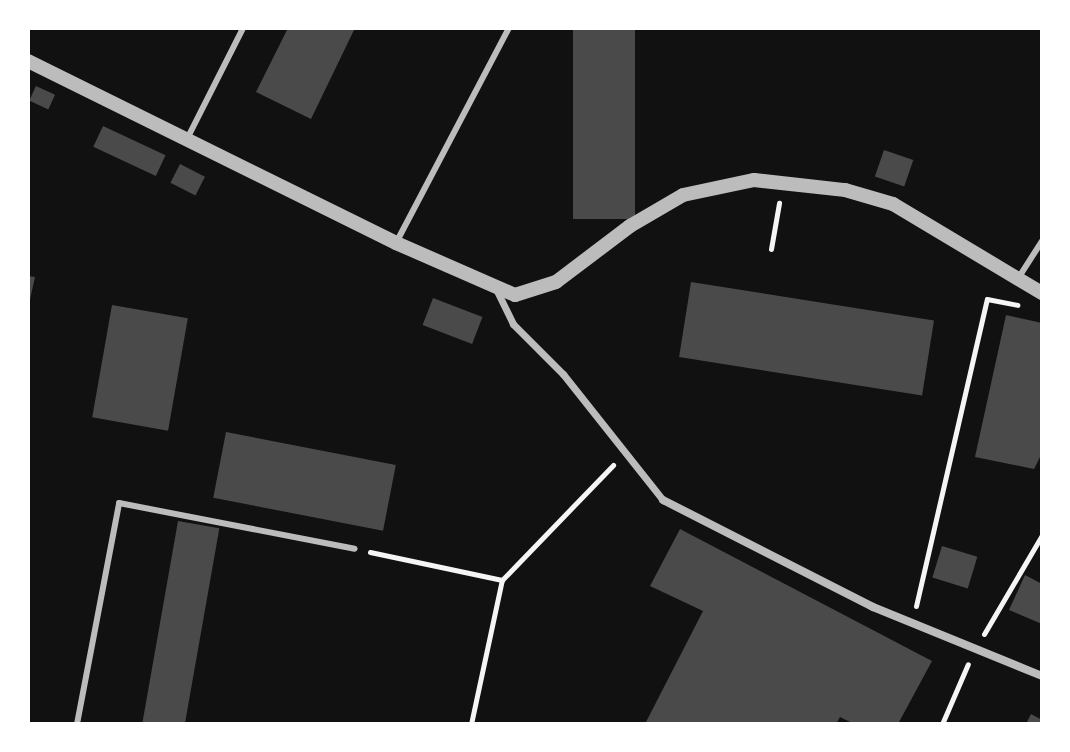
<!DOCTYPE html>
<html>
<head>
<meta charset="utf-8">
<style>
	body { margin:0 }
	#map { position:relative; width:1070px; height:752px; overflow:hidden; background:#111; font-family:"Crimson Pro",serif }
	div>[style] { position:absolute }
	.building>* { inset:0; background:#4a4a4a; transform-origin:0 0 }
	.path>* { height:5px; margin:-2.5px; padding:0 2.5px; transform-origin:2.5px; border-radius:2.5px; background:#f5f5f5 }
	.service>* { height:6px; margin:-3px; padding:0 3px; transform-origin:3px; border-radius:3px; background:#bcbcbc }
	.pedestrian>* { height:7px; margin:-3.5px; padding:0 3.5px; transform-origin:3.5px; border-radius:3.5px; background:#bcbcbc }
	.minor>* { height:8px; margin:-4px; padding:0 4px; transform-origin:4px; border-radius:4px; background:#bcbcbc }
	.tertiary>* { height:14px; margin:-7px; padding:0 7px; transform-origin:7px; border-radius:7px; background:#bcbcbc }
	span { translate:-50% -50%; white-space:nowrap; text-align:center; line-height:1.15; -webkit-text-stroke:8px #fff; paint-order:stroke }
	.frame { position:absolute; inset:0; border:30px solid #fff; pointer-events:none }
</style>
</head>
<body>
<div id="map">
	<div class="building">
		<div style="clip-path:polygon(288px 28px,355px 28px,311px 119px,256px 92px)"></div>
		<div style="left:573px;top:28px;width:62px;height:191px"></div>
		<div style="left:36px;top:86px;width:21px;height:16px;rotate:25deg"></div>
		<div style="left:103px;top:126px;width:69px;height:23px;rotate:25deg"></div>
		<div style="left:884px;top:150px;width:31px;height:28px;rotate:19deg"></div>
		<div style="left:180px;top:164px;width:28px;height:21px;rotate:27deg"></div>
		<div style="clip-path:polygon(28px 276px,35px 277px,29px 304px,28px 304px)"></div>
		<div style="left:691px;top:282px;width:246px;height:76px;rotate:9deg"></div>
		<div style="left:433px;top:298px;width:53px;height:29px;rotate:21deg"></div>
		<div style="left:112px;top:305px;width:77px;height:114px;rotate:10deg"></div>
		<div style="clip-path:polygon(1006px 315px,1042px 323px,1042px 453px,1034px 469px,975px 457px)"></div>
		<div style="left:226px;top:432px;width:173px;height:67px;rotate:11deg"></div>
		<div style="left:178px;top:521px;width:42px;height:207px;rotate:10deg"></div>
		<div style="clip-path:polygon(680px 529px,932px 661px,898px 724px,854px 724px,840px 717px,836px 724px,645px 724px,703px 611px,650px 586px)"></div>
		<div style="left:942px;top:546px;width:37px;height:33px;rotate:17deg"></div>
		<div style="clip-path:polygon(1025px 575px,1042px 584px,1042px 624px,1009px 610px)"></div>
		<div style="clip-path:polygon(1031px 714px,1042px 720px,1042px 724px,1026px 724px)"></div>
	</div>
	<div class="path">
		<div style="left:771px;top:249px;width:47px;rotate:-80.1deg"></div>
		<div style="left:370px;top:552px;width:135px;rotate:12deg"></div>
		<div style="left:916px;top:606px;width:315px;rotate:-77deg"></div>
		<div style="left:987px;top:299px;width:31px;rotate:11deg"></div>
		<div style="left:984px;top:634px;width:115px;rotate:-59.6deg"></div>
		<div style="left:471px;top:724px;width:147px;rotate:-77.9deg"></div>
		<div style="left:502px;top:580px;width:160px;rotate:-46deg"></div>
		<div style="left:942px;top:724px;width:65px;rotate:-66.6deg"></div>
	</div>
	<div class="service">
		<div style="left:187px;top:139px;width:124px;rotate:-63.2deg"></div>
		<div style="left:396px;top:243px;width:243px;rotate:-62.3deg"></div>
		<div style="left:1019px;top:277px;width:43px;rotate:-57.4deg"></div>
		<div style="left:77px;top:724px;width:225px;rotate:-79.2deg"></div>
		<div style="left:119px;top:503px;width:240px;rotate:11deg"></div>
	</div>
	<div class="pedestrian">
		<div style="left:497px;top:291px;width:37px;rotate:64deg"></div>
		<div style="left:513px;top:324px;width:71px;rotate:45deg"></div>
		<div style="left:563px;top:374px;width:161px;rotate:51.6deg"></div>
	</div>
	<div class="minor">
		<div style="left:663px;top:500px;width:236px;rotate:27deg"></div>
		<div style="left:873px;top:607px;width:183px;rotate:22.2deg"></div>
	</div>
	<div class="tertiary">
		<div style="left:28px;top:61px;width:411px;rotate:26.3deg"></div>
		<div style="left:396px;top:243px;width:130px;rotate:23.6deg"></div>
		<div style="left:515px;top:295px;width:43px;rotate:-17.6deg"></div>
		<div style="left:556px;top:282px;width:93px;rotate:-37.1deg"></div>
		<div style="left:630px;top:226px;width:61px;rotate:-30.3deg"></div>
		<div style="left:683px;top:195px;width:73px;rotate:-11.9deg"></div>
		<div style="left:754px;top:180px;width:92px;rotate:6.3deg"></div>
		<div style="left:845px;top:190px;width:50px;rotate:16.3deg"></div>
		<div style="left:893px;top:204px;width:174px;rotate:30.9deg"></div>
	</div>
	<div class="frame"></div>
</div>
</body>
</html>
